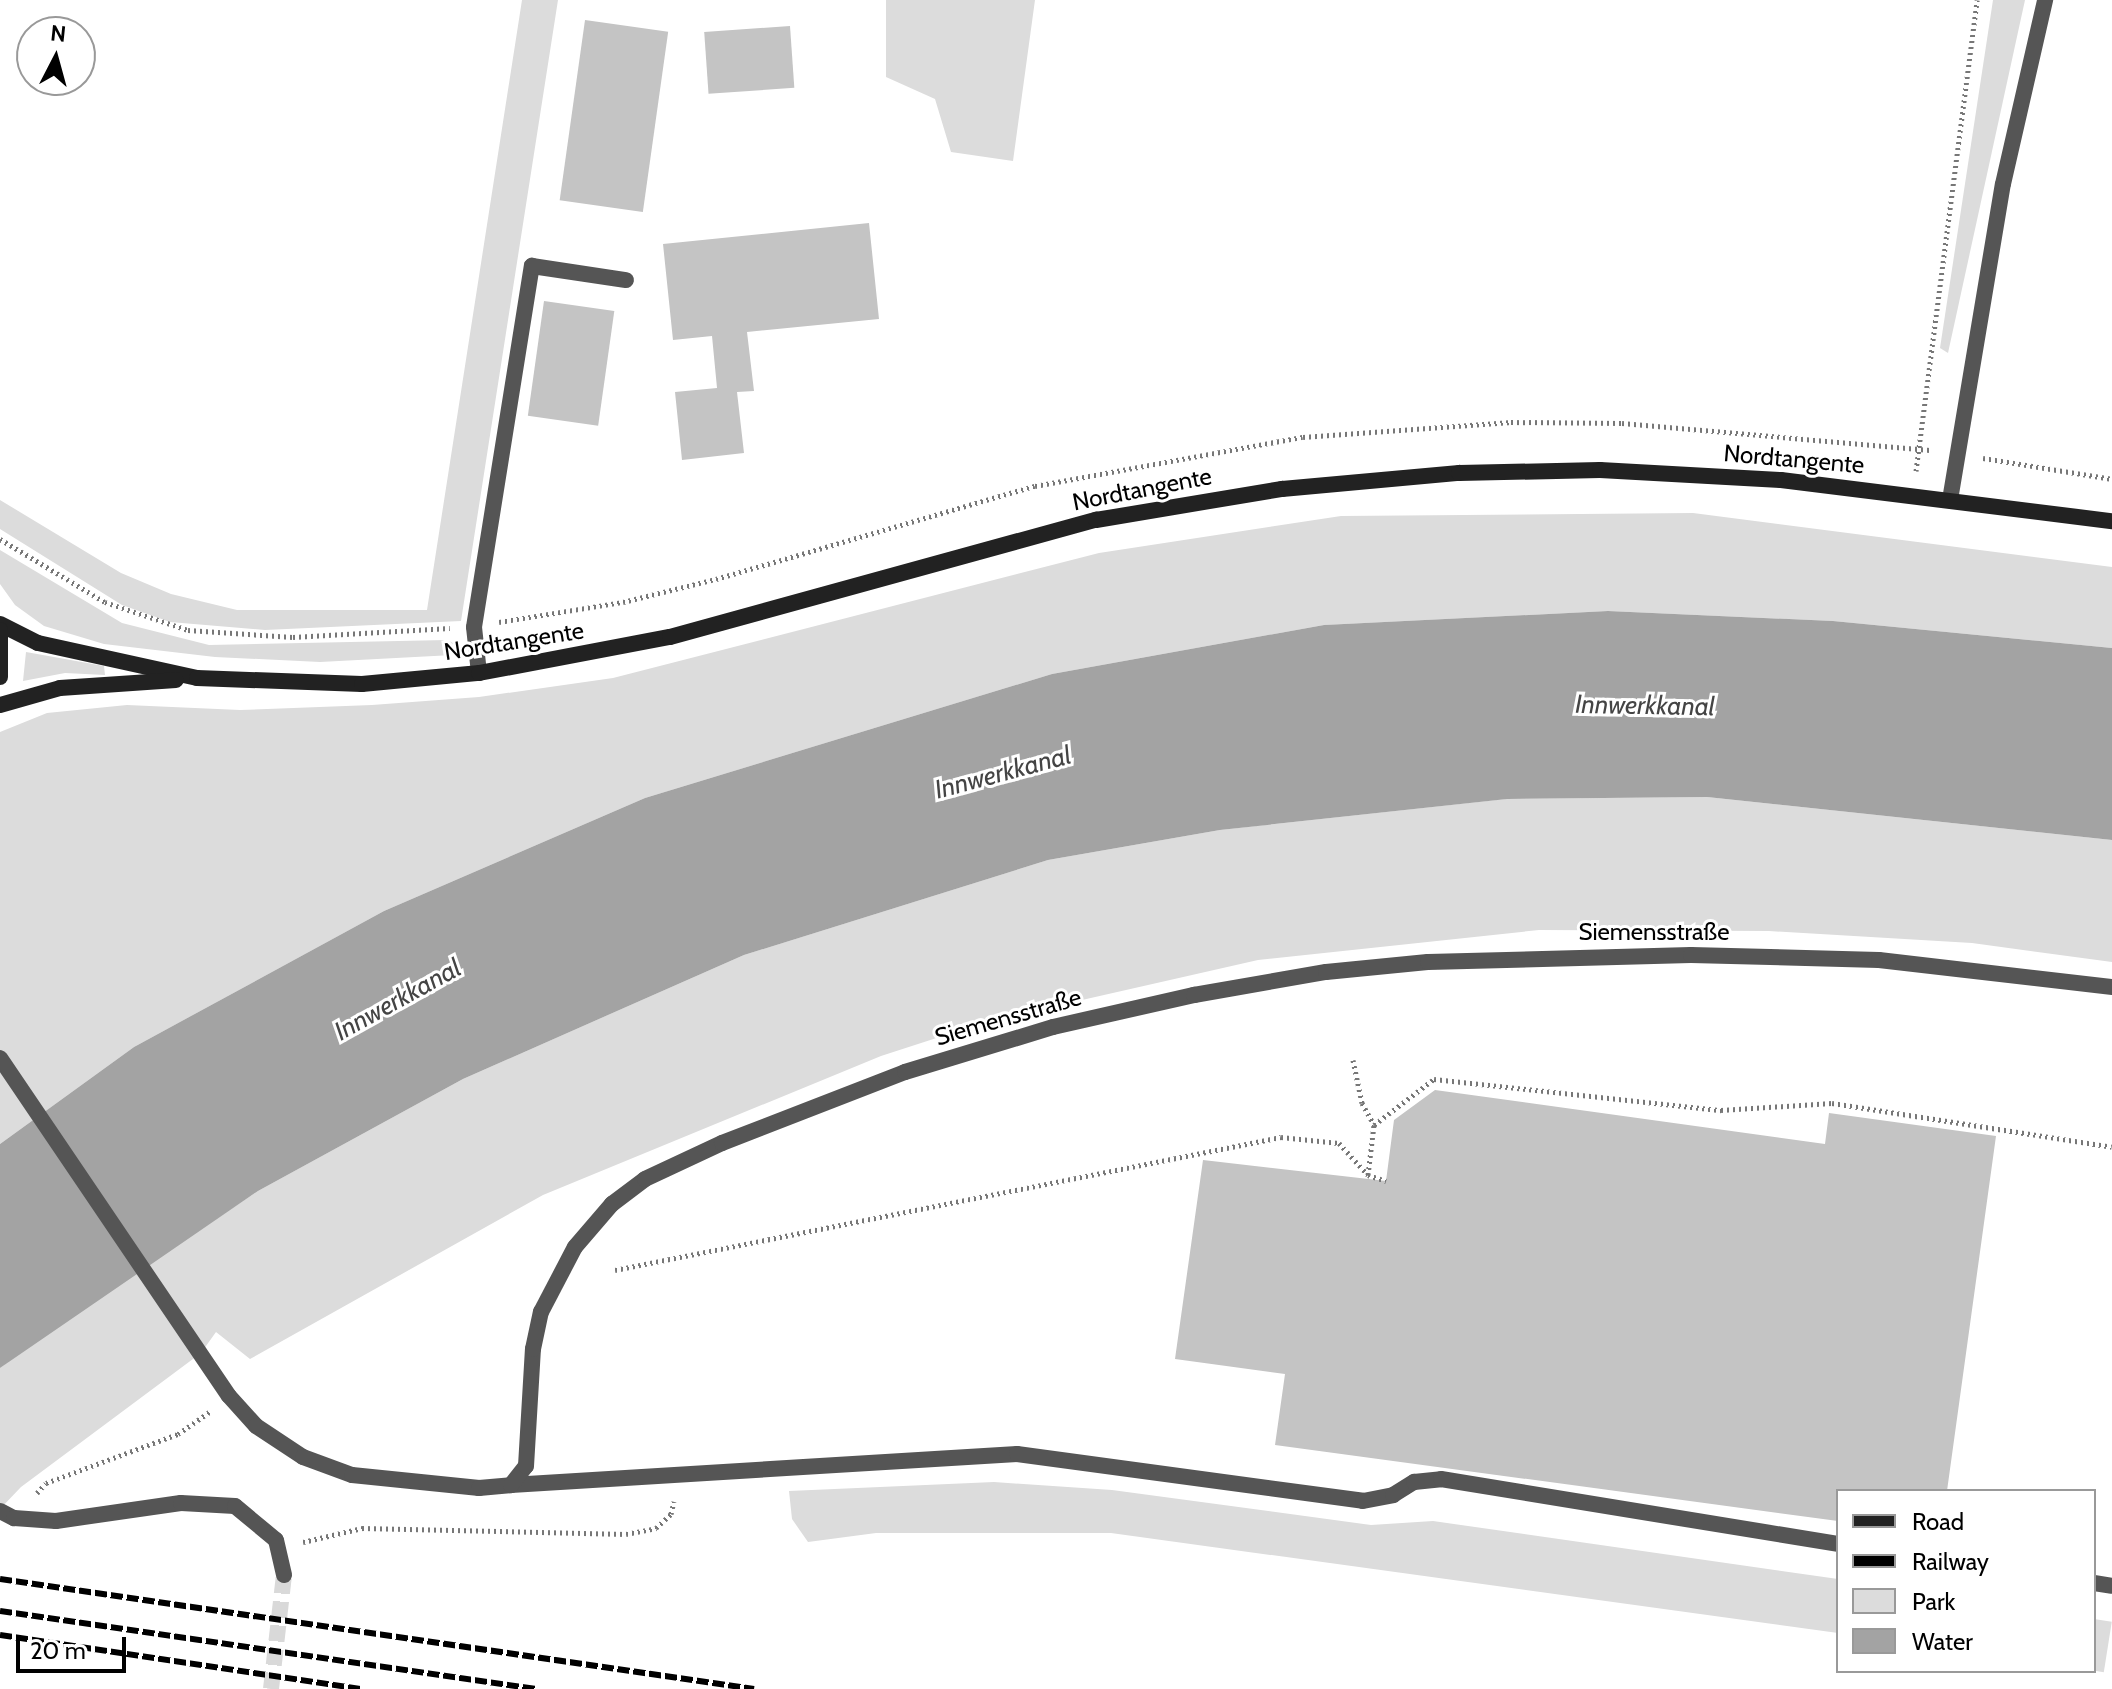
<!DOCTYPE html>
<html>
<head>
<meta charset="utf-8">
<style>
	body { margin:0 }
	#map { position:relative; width:2112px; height:1689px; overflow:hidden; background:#fff; font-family:Cabin,sans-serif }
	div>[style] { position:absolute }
	.green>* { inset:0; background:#dcdcdc; transform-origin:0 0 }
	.water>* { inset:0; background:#a3a3a3 }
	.building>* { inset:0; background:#c4c4c4; transform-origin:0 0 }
	.minor-tunnel>* { height:16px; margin-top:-8px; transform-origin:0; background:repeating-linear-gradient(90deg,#d9d9d9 0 16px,transparent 0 24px) }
	.path>* { height:5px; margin-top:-2.5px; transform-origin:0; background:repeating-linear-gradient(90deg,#777 0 2px,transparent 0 6px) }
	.service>* { height:16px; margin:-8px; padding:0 8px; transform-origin:8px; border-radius:8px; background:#555 }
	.minor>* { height:16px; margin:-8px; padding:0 8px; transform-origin:8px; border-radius:8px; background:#555 }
	.secondary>* { height:16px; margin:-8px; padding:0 8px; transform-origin:8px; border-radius:8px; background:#222 }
	.rail>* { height:6px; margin-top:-3px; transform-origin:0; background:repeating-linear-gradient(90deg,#000 0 12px,transparent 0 16px) }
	span { translate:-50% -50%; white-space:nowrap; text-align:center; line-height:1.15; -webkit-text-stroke:6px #fff; paint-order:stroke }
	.street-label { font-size:24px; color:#000 }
	.water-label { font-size:26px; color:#444; font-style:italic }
	.legend { position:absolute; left:1836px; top:1489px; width:260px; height:184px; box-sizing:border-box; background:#fff; border:2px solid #999; margin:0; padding:10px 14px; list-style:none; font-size:24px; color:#000 }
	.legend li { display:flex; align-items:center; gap:16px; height:40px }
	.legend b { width:40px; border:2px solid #999 }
	.north { position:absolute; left:16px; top:16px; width:80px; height:80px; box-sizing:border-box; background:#fff; border:2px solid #999; border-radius:50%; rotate:6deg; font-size:22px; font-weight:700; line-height:32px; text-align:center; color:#000 }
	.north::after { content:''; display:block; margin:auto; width:28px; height:36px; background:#000; clip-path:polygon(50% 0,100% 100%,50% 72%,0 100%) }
	.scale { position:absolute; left:16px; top:1637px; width:110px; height:36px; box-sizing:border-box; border:4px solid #000; border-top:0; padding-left:10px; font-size:24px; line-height:28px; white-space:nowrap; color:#000; -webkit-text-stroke:6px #fff; paint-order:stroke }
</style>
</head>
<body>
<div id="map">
	<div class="green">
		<div style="clip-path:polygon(522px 0,558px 0,461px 621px,265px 630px,170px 622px,122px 605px,0 529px,0 500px,121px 573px,171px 594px,237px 610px,427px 610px)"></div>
		<div style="clip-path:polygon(886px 0,1035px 0,1013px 161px,951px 152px,935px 99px,886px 77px)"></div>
		<div style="clip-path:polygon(1993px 0,2025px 0,1948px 353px,1940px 348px)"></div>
		<div style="clip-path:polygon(1693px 513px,2112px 567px,2112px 648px,1833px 621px,1608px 611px,1324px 625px,1052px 674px,645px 798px,384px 911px,134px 1047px,0 1144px,0 732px,47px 713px,127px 705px,240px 710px,372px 705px,479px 697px,613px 678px,1099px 553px,1341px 516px)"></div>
		<div style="clip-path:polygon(0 550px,122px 623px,209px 645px,447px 640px,455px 644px,453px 655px,320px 662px,215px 657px,104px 644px,44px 626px,15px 605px,0 584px)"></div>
		<div style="clip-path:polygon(26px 652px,104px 666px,105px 675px,65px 673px,23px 681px)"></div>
		<div style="clip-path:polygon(1707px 797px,2112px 840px,2112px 962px,1972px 943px,1769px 931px,1539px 930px,1258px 960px,989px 1021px,881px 1056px,543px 1195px,250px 1359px,216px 1332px,201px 1353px,21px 1487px,0 1509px,0 1368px,53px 1328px,258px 1191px,463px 1079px,744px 955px,1048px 860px,1220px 830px,1506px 799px)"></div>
		<div style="clip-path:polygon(994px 1482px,1112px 1490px,1371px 1525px,1433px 1521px,1838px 1579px,1838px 1633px,1111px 1533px,876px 1533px,808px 1542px,792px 1519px,789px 1491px)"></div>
		<div style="left:2094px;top:1619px;width:18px;height:51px;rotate:9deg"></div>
	</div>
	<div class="water">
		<div style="clip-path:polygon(1608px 611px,1833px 621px,2112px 648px,2112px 840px,1707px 797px,1507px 799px,1220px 830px,1048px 860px,744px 955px,463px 1079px,258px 1191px,0 1368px,0 1144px,134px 1047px,384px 911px,645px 798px,1052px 674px,1324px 625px)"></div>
	</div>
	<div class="building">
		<div style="left:585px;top:20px;width:84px;height:182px;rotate:8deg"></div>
		<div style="left:790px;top:26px;width:62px;height:86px;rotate:86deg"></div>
		<div style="clip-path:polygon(869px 223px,879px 319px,747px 332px,754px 391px,737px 392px,744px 453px,682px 460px,675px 392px,717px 388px,712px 336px,673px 340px,663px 244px)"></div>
		<div style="left:544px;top:301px;width:71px;height:116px;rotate:8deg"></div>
		<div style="clip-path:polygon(1435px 1090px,1825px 1144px,1829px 1113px,1996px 1136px,1947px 1491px,1838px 1491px,1838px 1521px,1275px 1445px,1285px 1374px,1175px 1359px,1203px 1160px,1386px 1181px,1394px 1120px)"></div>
	</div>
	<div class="minor-tunnel">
		<div style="left:271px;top:1689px;width:115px;rotate:-83.5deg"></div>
	</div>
	<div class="path">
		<div style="left:1983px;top:458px;width:131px;rotate:9.2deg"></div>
		<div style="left:1916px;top:471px;width:475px;rotate:-82.6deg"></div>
		<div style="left:0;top:539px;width:122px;rotate:31deg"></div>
		<div style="left:105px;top:602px;width:88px;rotate:18.6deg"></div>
		<div style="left:188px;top:630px;width:105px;rotate:3.8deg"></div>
		<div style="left:293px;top:637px;width:157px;rotate:-3.3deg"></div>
		<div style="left:499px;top:622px;width:126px;rotate:-9.2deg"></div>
		<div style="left:623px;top:602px;width:96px;rotate:-13.9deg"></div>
		<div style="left:716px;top:579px;width:332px;rotate:-16.3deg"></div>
		<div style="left:1035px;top:486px;width:272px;rotate:-10.4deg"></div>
		<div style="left:1303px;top:437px;width:209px;rotate:-4.1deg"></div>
		<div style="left:1511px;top:422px;width:111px;rotate:0.5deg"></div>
		<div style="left:1622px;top:423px;width:312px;rotate:5deg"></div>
		<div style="left:1353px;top:1060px;width:44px;rotate:78.2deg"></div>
		<div style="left:1362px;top:1103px;width:25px;rotate:61deg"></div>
		<div style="left:1368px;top:1175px;width:50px;rotate:-83.2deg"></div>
		<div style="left:1374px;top:1125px;width:76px;rotate:-37.5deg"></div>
		<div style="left:1434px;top:1079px;width:289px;rotate:6.2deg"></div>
		<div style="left:1721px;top:1110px;width:111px;rotate:-3.6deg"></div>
		<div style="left:1832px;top:1103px;width:283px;rotate:8.9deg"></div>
		<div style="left:615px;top:1270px;width:679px;rotate:-11.29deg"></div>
		<div style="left:1281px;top:1137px;width:58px;rotate:5.9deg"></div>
		<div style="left:1339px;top:1143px;width:43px;rotate:47.8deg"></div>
		<div style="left:1368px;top:1175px;width:19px;rotate:18deg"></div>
		<div style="left:37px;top:1493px;width:13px;rotate:-48deg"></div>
		<div style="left:46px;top:1483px;width:141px;rotate:-20.4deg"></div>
		<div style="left:178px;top:1434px;width:39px;rotate:-35deg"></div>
		<div style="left:303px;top:1542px;width:61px;rotate:-13.3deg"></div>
		<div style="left:362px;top:1528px;width:264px;rotate:1.3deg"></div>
		<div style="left:626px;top:1534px;width:31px;rotate:-11deg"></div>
		<div style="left:656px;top:1528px;width:21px;rotate:-43deg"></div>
		<div style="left:671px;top:1514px;width:13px;rotate:-77deg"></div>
	</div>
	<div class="service">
		<div style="left:1950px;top:500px;width:320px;rotate:-80.5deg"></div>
		<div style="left:2003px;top:184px;width:189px;rotate:-77.1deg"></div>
		<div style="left:479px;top:673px;width:46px;rotate:-96.2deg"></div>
		<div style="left:474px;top:627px;width:366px;rotate:-80.9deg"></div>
		<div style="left:532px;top:266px;width:95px;rotate:8.5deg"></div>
		<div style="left:511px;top:1485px;width:507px;rotate:-3.51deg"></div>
		<div style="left:1017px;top:1454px;width:349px;rotate:7.7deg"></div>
		<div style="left:1363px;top:1501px;width:31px;rotate:-11deg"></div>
		<div style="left:1393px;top:1495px;width:25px;rotate:-32deg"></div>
		<div style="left:1414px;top:1482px;width:27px;rotate:-6deg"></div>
		<div style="left:1441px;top:1479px;width:402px;rotate:9.3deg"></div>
		<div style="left:2094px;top:1583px;width:18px;rotate:9deg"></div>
	</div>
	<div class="minor">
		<div style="left:0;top:1058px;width:408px;rotate:55.9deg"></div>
		<div style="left:229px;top:1396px;width:40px;rotate:48deg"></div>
		<div style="left:256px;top:1426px;width:56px;rotate:33.4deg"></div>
		<div style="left:303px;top:1457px;width:52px;rotate:20.2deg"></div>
		<div style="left:352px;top:1475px;width:128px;rotate:5.8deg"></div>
		<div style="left:479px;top:1488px;width:32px;rotate:-5deg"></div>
		<div style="left:511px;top:1485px;width:24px;rotate:-52deg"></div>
		<div style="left:526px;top:1466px;width:117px;rotate:-86.6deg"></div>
		<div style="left:533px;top:1349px;width:38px;rotate:-78deg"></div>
		<div style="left:541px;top:1312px;width:73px;rotate:-62.4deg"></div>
		<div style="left:575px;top:1247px;width:57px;rotate:-49.3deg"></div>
		<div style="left:612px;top:1204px;width:41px;rotate:-37.1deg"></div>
		<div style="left:645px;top:1179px;width:85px;rotate:-25.1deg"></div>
		<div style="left:722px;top:1143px;width:196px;rotate:-21.2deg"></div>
		<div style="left:905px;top:1072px;width:155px;rotate:-16.9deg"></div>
		<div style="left:1053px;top:1027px;width:145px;rotate:-12.8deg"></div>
		<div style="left:1194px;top:995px;width:134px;rotate:-9.9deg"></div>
		<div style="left:1326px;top:972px;width:102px;rotate:-5.6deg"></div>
		<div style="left:1428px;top:962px;width:263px;rotate:-1.5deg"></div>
		<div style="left:1691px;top:955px;width:188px;rotate:1.5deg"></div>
		<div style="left:1879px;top:960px;width:235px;rotate:6.6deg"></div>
		<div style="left:0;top:1511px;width:16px;rotate:27deg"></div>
		<div style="left:14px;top:1518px;width:42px;rotate:4.1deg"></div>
		<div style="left:56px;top:1521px;width:126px;rotate:-8.2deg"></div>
		<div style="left:181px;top:1503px;width:54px;rotate:3.2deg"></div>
		<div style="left:235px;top:1506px;width:53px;rotate:39.7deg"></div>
		<div style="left:276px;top:1540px;width:36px;rotate:77deg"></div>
	</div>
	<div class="secondary">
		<div style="left:0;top:624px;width:42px;rotate:26.6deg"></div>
		<div style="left:38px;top:643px;width:163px;rotate:12.4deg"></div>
		<div style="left:197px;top:678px;width:165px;rotate:2.1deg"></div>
		<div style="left:362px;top:684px;width:118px;rotate:-5.4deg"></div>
		<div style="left:479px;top:673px;width:194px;rotate:-10.7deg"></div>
		<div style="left:670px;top:637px;width:442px;rotate:-15.4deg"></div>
		<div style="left:1096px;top:520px;width:189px;rotate:-9.5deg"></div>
		<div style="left:1282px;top:489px;width:178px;rotate:-5.2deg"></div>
		<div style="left:1459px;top:473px;width:141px;rotate:-1.2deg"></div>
		<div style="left:1600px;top:470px;width:181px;rotate:3.2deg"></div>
		<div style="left:1781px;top:480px;width:334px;rotate:7.1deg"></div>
		<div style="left:0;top:630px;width:47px;rotate:90deg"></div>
		<div style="left:0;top:705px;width:62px;rotate:-15.8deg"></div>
		<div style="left:60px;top:688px;width:116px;rotate:-3.9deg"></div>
	</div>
	<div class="rail">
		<div style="left:0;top:1579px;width:762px;rotate:8.3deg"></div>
		<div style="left:0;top:1611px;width:542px;rotate:8.28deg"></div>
		<div style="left:0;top:1635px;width:366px;rotate:8.5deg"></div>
	</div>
	<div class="street-label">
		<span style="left:1794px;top:459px;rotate:5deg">Nordtangente</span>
		<span style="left:1142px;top:489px;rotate:-11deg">Nordtangente</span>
		<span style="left:514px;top:641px;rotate:-9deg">Nordtangente</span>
		<span style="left:1654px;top:932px">Siemensstraße</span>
		<span style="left:1008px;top:1017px;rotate:-16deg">Siemensstraße</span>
	</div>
	<div class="water-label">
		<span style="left:1645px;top:706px;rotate:1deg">Innwerkkanal</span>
		<span style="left:1003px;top:773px;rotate:-15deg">Innwerkkanal</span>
		<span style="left:398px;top:1000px;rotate:-29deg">Innwerkkanal</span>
	</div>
	<ul class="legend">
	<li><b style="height:10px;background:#222"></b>Road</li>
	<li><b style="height:10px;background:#000"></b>Railway</li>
	<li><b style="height:22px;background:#dcdcdc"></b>Park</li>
	<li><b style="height:22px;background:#a3a3a3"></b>Water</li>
	</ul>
	<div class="north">N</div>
	<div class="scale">20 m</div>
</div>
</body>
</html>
